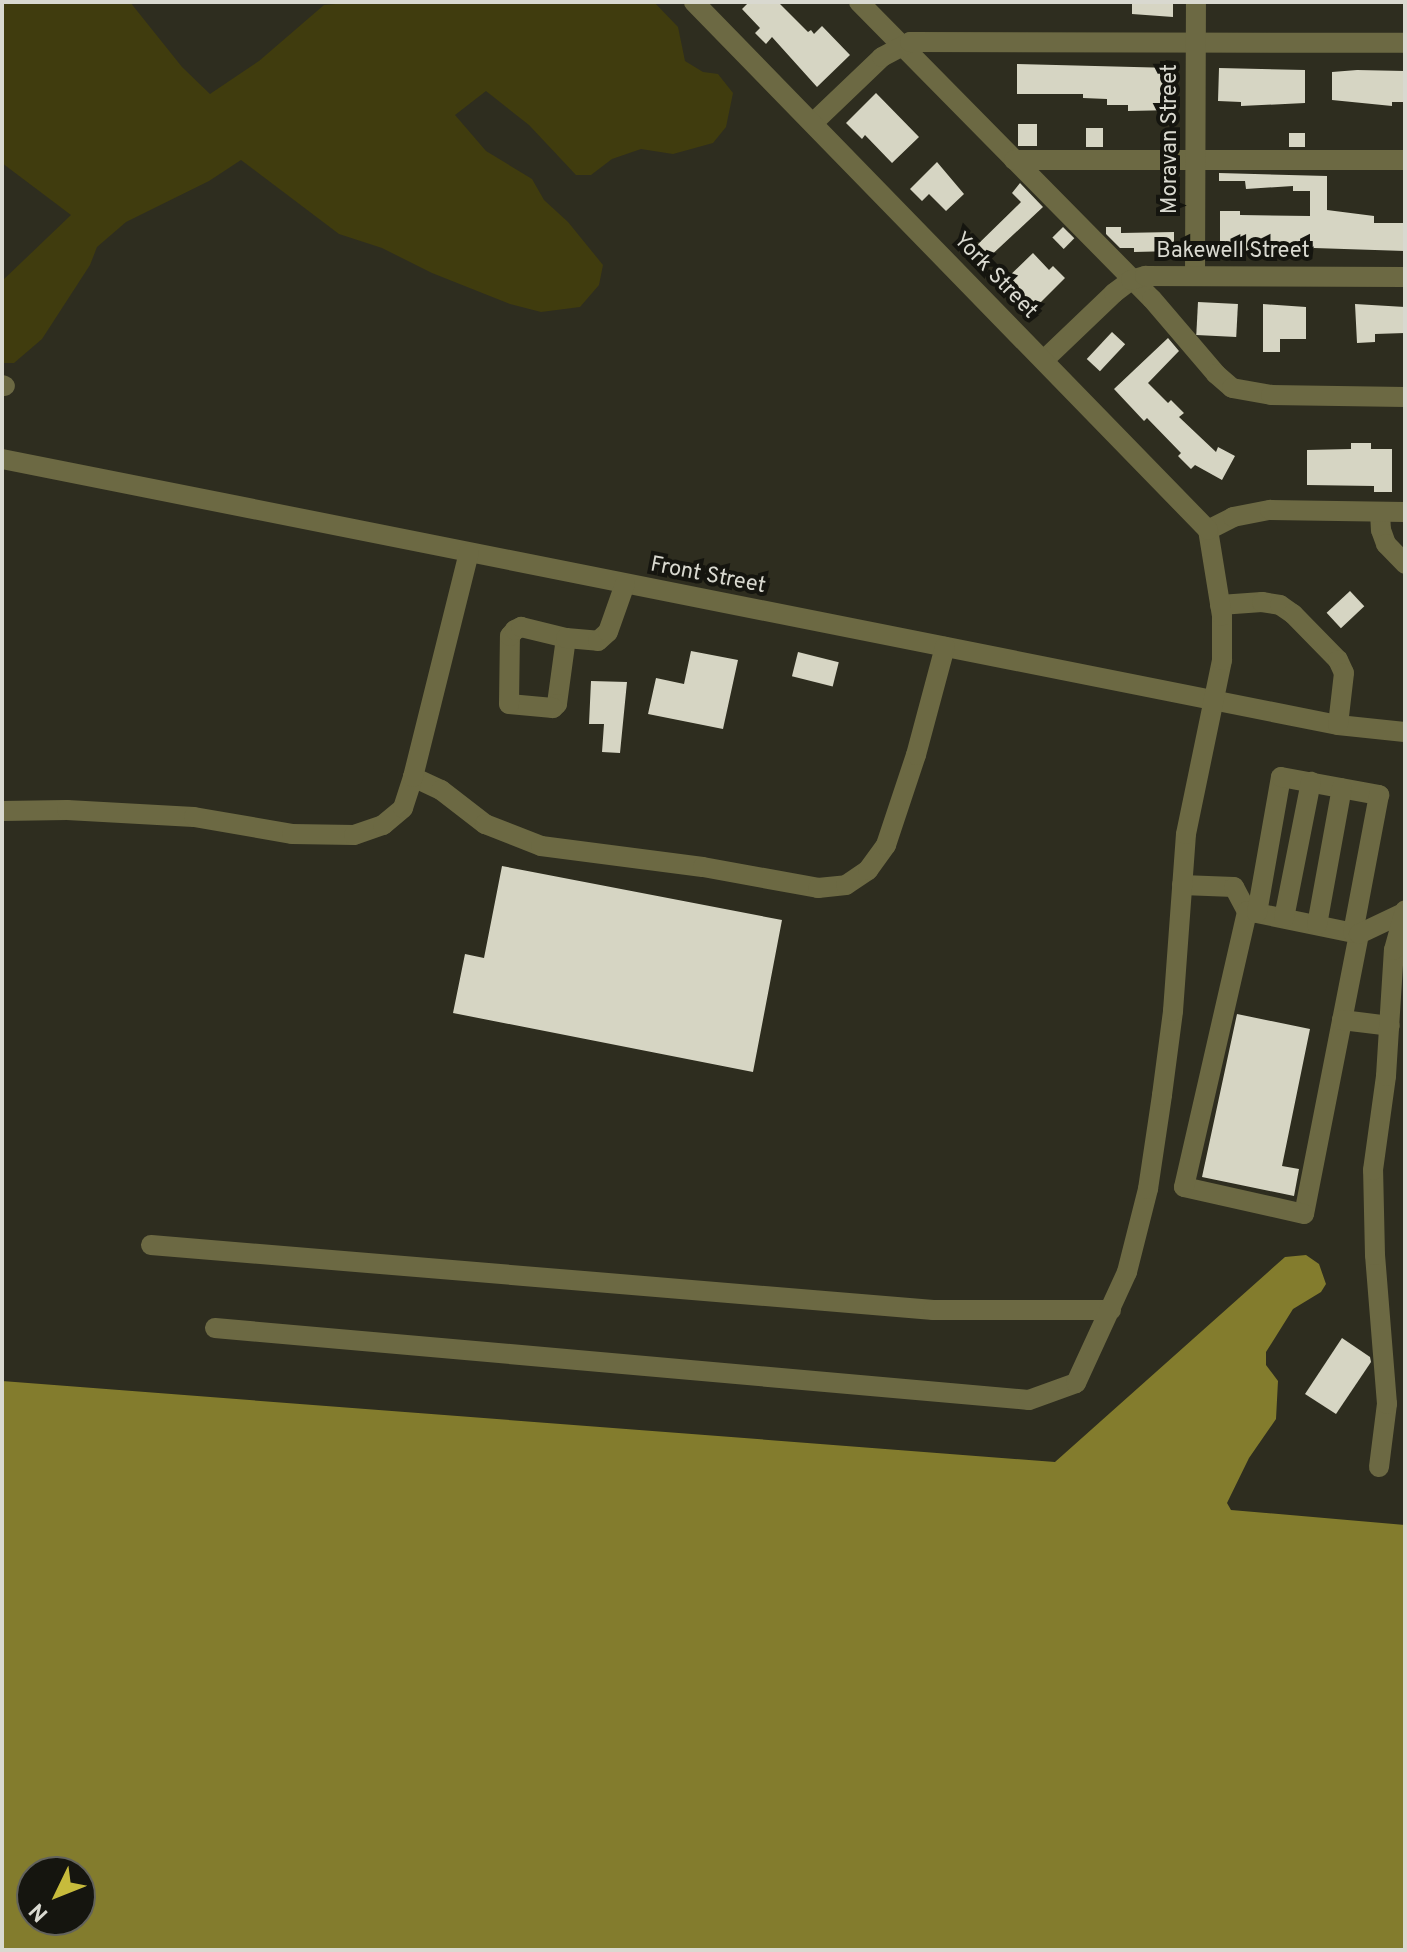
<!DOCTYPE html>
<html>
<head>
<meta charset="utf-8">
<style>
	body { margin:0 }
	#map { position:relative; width:1407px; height:1952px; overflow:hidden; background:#2e2d1f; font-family:Overpass,sans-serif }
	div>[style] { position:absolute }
	.green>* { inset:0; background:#403c0e }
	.water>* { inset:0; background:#837c2d }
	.building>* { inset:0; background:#d6d5c3; transform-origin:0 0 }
	.minor>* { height:20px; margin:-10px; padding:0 10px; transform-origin:10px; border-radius:10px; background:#6c6943 }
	span { translate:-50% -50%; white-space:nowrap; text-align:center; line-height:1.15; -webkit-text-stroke:8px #15150f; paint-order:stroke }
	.street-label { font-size:22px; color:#d9d9d0 }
	.frame { position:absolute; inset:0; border:4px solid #d9d9d0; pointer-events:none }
	.north { position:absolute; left:16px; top:1856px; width:80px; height:80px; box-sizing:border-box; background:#15150f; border:2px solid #63635c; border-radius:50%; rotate:227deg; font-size:22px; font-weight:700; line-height:32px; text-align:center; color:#d9d9d0 }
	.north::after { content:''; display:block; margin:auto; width:28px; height:36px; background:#c7bb3c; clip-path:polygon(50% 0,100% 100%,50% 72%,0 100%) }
</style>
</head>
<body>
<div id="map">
	<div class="green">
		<div style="clip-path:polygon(2px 2px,130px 2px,182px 67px,210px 94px,259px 61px,324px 5px,359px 2px,654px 2px,678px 27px,685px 61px,703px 72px,718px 74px,733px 93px,726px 127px,713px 143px,673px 154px,641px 149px,612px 159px,591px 175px,576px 175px,529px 125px,486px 91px,455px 115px,486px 151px,532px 179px,544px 200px,568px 222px,603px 265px,599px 285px,580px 307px,541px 312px,510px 304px,432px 273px,382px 248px,339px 234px,241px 160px,209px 181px,126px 222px,97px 247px,90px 265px,42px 339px,14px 363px,2px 363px,2px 281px,71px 215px,2px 163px)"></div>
	</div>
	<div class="water">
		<div style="clip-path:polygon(evenodd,1306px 1255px,1319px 1264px,1326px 1284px,1321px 1292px,1293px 1309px,1266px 1352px,1266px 1365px,1278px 1381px,1276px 1419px,1249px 1458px,1227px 1503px,1231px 1510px,1405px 1525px,1405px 1950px,2px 1950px,2px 1381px,1055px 1462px,1285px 1257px,1306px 1255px,32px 1872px,80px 1872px,80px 1920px,32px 1920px,32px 1872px)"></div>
	</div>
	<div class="building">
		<div style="clip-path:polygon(749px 2px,778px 2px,808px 32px,811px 30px,814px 34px,822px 26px,850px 55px,817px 87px,772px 37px,766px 44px,755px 33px,760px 28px,742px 9px)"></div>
		<div style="clip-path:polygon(1132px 2px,1173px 2px,1173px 17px,1132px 14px)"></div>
		<div style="clip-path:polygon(1017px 64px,1173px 68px,1174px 110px,1128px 111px,1128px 105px,1107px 105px,1107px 99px,1083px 98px,1083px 94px,1017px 94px)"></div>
		<div style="clip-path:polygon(1219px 68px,1305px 70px,1305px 103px,1241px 106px,1241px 102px,1218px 101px)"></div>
		<div style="clip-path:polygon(1357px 70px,1405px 71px,1405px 102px,1392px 102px,1392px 106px,1332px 100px,1332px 72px)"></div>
		<div style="clip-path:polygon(876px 93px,919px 137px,892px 163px,865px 135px,862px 139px,846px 123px)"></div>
		<div style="left:1018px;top:124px;width:19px;height:22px"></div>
		<div style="left:1086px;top:128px;width:17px;height:19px"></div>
		<div style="left:1289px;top:133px;width:16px;height:14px"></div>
		<div style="clip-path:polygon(937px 162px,964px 194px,946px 211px,929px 194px,922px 201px,910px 189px)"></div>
		<div style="clip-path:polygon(1219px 173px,1327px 176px,1327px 210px,1374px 216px,1374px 223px,1405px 223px,1405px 251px,1314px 248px,1306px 252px,1288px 252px,1288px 248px,1243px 252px,1243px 247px,1220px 247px,1220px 211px,1240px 211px,1240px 215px,1310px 216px,1310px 191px,1293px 191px,1293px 186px,1246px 189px,1245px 181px,1219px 181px)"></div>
		<div style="clip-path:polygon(1020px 183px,1043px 207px,985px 261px,973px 249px,1021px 202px,1012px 193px)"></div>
		<div style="left:1063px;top:227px;width:16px;height:15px;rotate:45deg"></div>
		<div style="clip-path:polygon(1106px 227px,1121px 227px,1121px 233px,1174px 232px,1174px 251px,1134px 252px,1134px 248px,1120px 248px,1106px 234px)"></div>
		<div style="clip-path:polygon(1033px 253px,1049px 270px,1053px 266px,1065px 278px,1035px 308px,1005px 280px)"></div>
		<div style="left:1198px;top:302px;width:40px;height:33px;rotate:3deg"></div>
		<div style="clip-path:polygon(1263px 304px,1306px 307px,1306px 339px,1280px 339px,1280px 352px,1263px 352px)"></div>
		<div style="clip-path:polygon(1355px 304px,1405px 307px,1405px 333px,1375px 334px,1375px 342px,1357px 343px)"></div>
		<div style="left:1112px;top:332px;width:18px;height:37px;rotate:43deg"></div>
		<div style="clip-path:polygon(1168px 338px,1179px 351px,1148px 383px,1168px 403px,1171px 400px,1184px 413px,1179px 417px,1216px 452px,1218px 447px,1235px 456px,1222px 480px,1195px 465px,1191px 469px,1178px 456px,1181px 453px,1147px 418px,1144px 421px,1114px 389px)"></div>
		<div style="clip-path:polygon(1351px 443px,1371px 443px,1371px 449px,1392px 449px,1392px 492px,1374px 492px,1374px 486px,1307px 485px,1307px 450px,1351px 449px)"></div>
		<div style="left:1350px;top:591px;width:21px;height:32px;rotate:47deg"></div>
		<div style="clip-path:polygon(691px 651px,738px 660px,723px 729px,648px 714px,656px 678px,684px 684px)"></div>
		<div style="left:798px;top:652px;width:42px;height:25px;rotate:14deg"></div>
		<div style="clip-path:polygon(591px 681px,627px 682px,620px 753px,602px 752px,604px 724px,589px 724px)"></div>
		<div style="clip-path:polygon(502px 866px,782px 920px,753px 1072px,453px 1013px,465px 954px,484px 958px)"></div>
		<div style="clip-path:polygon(1237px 1014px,1310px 1029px,1282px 1166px,1299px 1169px,1294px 1196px,1202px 1177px)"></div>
		<div style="clip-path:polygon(1342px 1338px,1370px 1357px,1371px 1362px,1336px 1414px,1305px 1394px)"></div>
	</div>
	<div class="minor">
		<div style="left:859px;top:2px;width:417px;rotate:45.4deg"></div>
		<div style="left:1152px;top:299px;width:99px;rotate:49.5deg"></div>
		<div style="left:1216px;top:374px;width:21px;rotate:41deg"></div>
		<div style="left:1232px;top:388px;width:40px;rotate:10deg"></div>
		<div style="left:1271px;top:395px;width:134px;rotate:0.9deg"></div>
		<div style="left:813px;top:123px;width:95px;rotate:-43.7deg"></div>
		<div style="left:882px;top:57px;width:32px;rotate:-28deg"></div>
		<div style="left:910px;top:42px;width:495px;rotate:0.1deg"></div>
		<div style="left:1014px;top:160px;width:391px"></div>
		<div style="left:1195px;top:276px;width:274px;rotate:-89.8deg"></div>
		<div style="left:1044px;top:360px;width:97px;rotate:-43.7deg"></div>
		<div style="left:1114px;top:293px;width:21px;rotate:-37deg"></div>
		<div style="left:1131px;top:280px;width:15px;rotate:-16deg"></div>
		<div style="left:1145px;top:276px;width:260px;rotate:0.2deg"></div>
		<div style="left:2px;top:385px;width:3px;rotate:18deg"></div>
		<div style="left:2px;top:459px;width:1362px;rotate:11.26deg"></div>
		<div style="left:1338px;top:725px;width:67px;rotate:6deg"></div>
		<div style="left:1380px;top:512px;width:18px;rotate:87deg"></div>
		<div style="left:1381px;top:530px;width:15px;rotate:70deg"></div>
		<div style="left:1386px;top:544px;width:28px;rotate:46deg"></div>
		<div style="left:1208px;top:530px;width:28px;rotate:-27deg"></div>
		<div style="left:1233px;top:517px;width:38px;rotate:-11deg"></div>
		<div style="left:1270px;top:510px;width:135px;rotate:0.8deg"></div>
		<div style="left:1220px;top:605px;width:42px;rotate:-4.1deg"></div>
		<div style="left:1262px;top:602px;width:18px;rotate:9deg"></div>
		<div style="left:1280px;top:605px;width:16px;rotate:35deg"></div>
		<div style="left:1293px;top:614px;width:64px;rotate:45.6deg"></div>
		<div style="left:1338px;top:660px;width:14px;rotate:65deg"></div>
		<div style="left:1344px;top:673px;width:52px;rotate:96.6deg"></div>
		<div style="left:566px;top:638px;width:67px;rotate:97.8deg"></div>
		<div style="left:557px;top:704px;width:6px;rotate:135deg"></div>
		<div style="left:553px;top:708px;width:44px;rotate:-174.8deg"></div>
		<div style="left:509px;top:704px;width:68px;rotate:-89.2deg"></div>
		<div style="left:510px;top:636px;width:8px;rotate:-50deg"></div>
		<div style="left:515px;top:630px;width:7px;rotate:-27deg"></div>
		<div style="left:521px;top:627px;width:46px;rotate:13.7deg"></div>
		<div style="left:566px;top:638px;width:32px;rotate:5deg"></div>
		<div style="left:598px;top:641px;width:13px;rotate:-42deg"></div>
		<div style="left:608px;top:632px;width:51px;rotate:-70.5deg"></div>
		<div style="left:413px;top:777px;width:31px;rotate:25deg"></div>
		<div style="left:441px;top:790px;width:56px;rotate:37.7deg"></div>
		<div style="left:485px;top:824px;width:60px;rotate:21.4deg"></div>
		<div style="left:541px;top:846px;width:163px;rotate:7.4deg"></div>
		<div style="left:703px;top:867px;width:117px;rotate:10.3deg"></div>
		<div style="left:818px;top:888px;width:28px;rotate:-6deg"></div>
		<div style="left:846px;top:885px;width:27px;rotate:-34deg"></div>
		<div style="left:868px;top:870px;width:31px;rotate:-54deg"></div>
		<div style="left:886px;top:845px;width:95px;rotate:-71.6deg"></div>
		<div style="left:916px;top:755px;width:112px;rotate:-75deg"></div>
		<div style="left:2px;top:811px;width:65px;rotate:-0.9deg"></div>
		<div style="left:67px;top:810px;width:127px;rotate:3.2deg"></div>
		<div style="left:194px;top:817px;width:99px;rotate:9.8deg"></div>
		<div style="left:292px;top:834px;width:62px;rotate:0.9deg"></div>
		<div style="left:354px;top:835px;width:31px;rotate:-19deg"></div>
		<div style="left:383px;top:825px;width:26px;rotate:-40deg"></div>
		<div style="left:403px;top:808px;width:33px;rotate:-72deg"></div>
		<div style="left:413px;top:777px;width:231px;rotate:-76deg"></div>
		<div style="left:1182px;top:885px;width:52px;rotate:2.2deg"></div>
		<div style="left:1234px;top:887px;width:27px;rotate:62deg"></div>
		<div style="left:1247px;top:911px;width:114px;rotate:11.6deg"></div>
		<div style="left:1359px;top:934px;width:285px;rotate:101.1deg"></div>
		<div style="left:1304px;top:1214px;width:123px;rotate:-167.3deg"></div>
		<div style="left:1184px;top:1187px;width:283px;rotate:-77.1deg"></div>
		<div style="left:1257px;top:913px;width:138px;rotate:-80deg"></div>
		<div style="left:1281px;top:777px;width:100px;rotate:10.4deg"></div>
		<div style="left:1379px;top:795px;width:140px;rotate:100.7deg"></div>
		<div style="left:1284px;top:918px;width:139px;rotate:-78.8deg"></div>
		<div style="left:1317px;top:925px;width:139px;rotate:-79.7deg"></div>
		<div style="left:1359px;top:934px;width:49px;rotate:-25.5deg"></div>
		<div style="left:1342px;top:1020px;width:48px;rotate:7.1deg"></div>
		<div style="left:151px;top:1245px;width:785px;rotate:4.75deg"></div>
		<div style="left:933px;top:1310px;width:178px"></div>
		<div style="left:215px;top:1328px;width:817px;rotate:5.05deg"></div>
		<div style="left:1029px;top:1400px;width:50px;rotate:-19.9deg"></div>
		<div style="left:1076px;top:1383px;width:122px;rotate:-65.3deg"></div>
		<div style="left:1127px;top:1272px;width:86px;rotate:-75.8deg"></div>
		<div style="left:1148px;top:1189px;width:95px;rotate:-81.5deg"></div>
		<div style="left:1162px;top:1095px;width:85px;rotate:-82.5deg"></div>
		<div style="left:1173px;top:1011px;width:177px;rotate:-85.8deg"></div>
		<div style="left:1186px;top:834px;width:178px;rotate:-78.3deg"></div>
		<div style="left:1222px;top:660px;width:44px;rotate:-90deg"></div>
		<div style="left:1222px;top:616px;width:87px;rotate:-99.2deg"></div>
		<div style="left:1208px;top:530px;width:737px;rotate:-134.23deg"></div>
		<div style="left:1379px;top:1467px;width:64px;rotate:-82.8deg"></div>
		<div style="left:1387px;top:1404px;width:149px;rotate:-94.6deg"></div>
		<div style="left:1375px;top:1255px;width:85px;rotate:-91.3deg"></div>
		<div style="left:1373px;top:1170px;width:95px;rotate:-82.1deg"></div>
		<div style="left:1386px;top:1076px;width:126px;rotate:-86.4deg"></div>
		<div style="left:1394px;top:950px;width:41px;rotate:-74.6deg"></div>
	</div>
	<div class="street-label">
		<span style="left:1171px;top:139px;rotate:-90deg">Moravan Street</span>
		<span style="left:1233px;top:252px">Bakewell Street</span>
		<span style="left:995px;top:276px;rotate:46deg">York Street</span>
		<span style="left:708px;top:576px;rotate:11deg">Front Street</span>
	</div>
	<div class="frame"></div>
	<div class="north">N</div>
</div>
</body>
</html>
